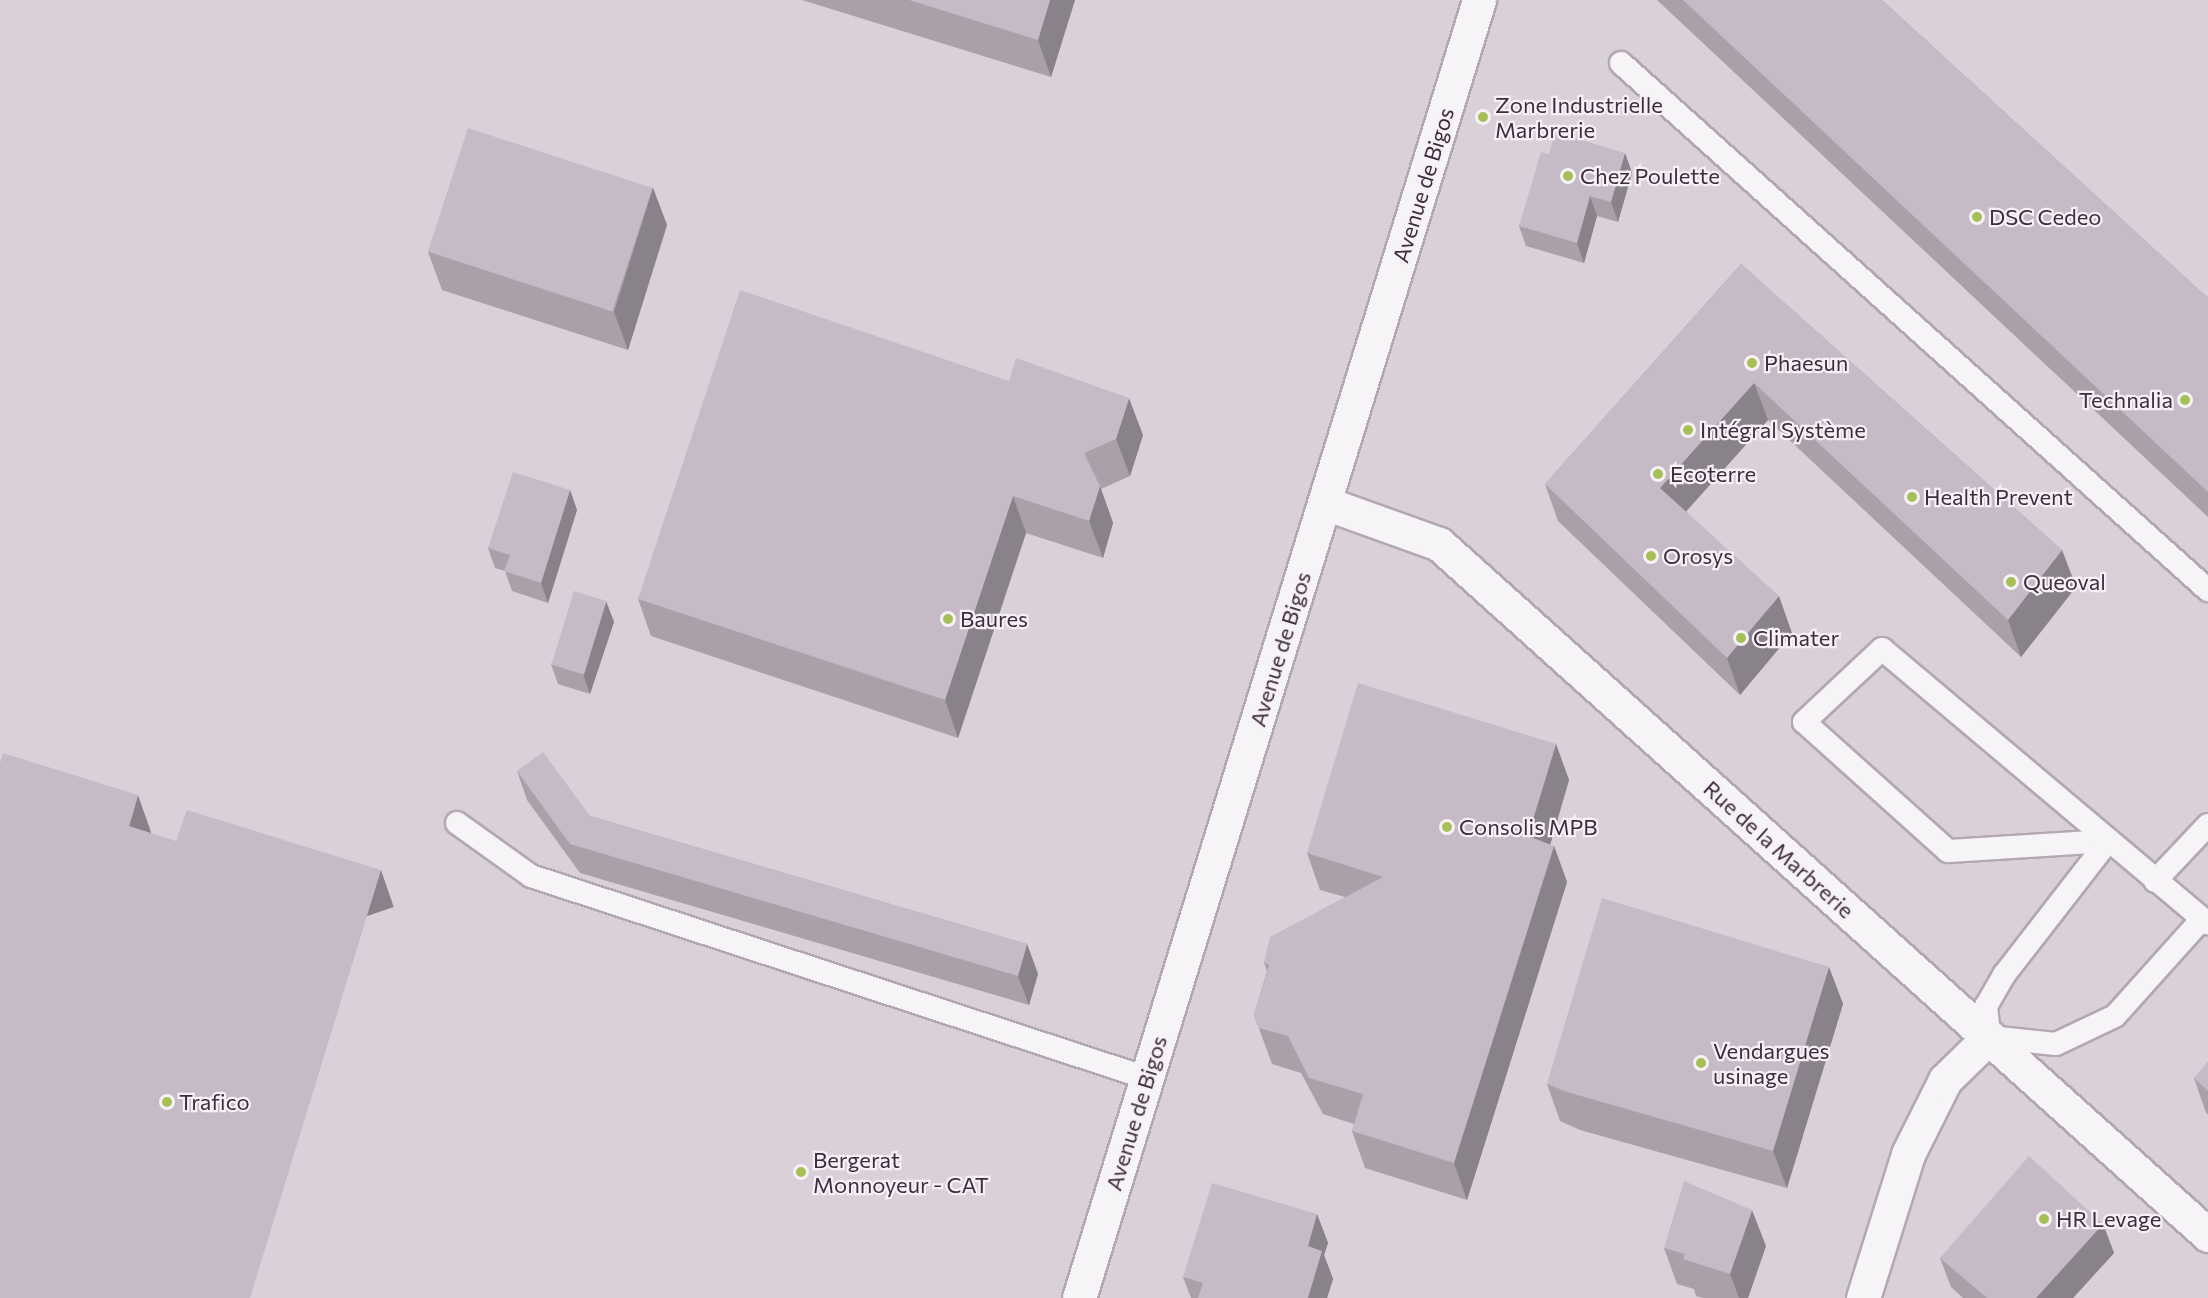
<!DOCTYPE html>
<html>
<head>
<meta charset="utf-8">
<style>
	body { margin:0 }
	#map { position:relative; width:2208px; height:1298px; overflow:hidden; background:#e9e2e9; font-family:Commissioner,sans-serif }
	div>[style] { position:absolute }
	.built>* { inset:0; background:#dad0da; transform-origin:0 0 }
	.roads { filter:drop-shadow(2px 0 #b3a8b2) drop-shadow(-2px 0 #b3a8b2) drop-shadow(0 2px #b3a8b2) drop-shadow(0 -2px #b3a8b2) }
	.service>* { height:22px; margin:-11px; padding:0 11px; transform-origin:11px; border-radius:11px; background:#f7f4f7 }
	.minor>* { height:33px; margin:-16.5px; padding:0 16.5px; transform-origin:16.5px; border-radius:16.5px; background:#f7f4f7 }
	.wall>* { inset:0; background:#a9a0a9 }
	.shaded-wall>* { inset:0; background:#8a828a; transform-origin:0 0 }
	.building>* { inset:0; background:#c5bac5; transform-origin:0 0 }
	.dots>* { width:16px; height:16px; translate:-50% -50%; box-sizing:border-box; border:3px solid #f6f1f6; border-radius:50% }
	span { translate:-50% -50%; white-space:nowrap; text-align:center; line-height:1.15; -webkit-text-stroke:4.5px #f6f1f6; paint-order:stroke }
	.poi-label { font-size:22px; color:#3f2c3e }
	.left { translate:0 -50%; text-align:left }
	.right { translate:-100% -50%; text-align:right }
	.street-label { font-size:22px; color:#3f2c3e }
</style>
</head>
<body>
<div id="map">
	<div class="built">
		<div style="left:0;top:0;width:2208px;height:1298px"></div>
	</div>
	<div class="roads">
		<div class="service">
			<div style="left:1621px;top:63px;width:789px;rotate:41.92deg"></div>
			<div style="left:457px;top:823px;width:91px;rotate:35.6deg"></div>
			<div style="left:531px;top:876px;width:648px;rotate:18.16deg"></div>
			<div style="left:2108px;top:841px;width:160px;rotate:176.4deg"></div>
			<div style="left:1948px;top:851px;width:193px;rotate:-138.1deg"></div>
			<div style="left:1804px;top:722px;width:107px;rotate:-43.1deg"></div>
			<div style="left:1882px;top:649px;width:426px;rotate:40.1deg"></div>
			<div style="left:2108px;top:841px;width:170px;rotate:127.8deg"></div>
			<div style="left:2004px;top:975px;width:36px;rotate:120deg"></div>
			<div style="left:1986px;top:1006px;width:31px;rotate:84deg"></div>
			<div style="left:1989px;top:1037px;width:67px;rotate:6deg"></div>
			<div style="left:2056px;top:1044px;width:65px;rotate:-25.4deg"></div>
			<div style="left:2115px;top:1016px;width:130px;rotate:-48.1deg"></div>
			<div style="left:2155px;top:881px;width:77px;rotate:-46.6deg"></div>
		</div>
		<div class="minor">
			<div style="left:1325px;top:503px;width:121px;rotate:19.8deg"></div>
			<div style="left:1439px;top:544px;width:1034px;rotate:41.94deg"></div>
			<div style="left:1079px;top:1298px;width:1358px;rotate:-72.87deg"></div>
			<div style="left:1863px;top:1298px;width:151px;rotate:-72.6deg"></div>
			<div style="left:1908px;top:1154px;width:83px;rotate:-63.4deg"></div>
			<div style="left:1945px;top:1080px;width:62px;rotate:-44.3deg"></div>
		</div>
	</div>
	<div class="wall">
		<div style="clip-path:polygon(802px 0,1075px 0,1051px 77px)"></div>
		<div style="clip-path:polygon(1657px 0,1882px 0,2208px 298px,2208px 517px)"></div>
		<div style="clip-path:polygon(1625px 153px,1632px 173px,1618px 222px,1597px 216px,1584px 263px,1526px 246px,1519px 226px,1549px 154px)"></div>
		<div style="clip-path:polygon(653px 188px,667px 225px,628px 350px,442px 290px,428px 252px)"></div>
		<div style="clip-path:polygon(1741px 264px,2062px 550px,2076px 587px,2021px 657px,1768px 420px,1686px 511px,1792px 633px,1740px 695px,1558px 521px,1545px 484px)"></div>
		<div style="clip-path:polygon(1009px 381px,1143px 435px,1130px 476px,1101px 489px,1113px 523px,1103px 558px,1026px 533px,958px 738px,651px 636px,638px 599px)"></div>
		<div style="clip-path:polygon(570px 490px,577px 510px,548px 603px,512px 591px,505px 571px,495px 568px,488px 548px)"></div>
		<div style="clip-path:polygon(606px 601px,614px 622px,590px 694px,558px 684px,551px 664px)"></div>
		<div style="clip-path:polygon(1556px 744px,1569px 780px,1550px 845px,1554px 846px,1567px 882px,1467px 1200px,1365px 1168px,1352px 1131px,1354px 1124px,1323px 1114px,1301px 1073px,1272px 1064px,1254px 1015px,1267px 971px,1264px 962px,1345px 897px,1320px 890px,1307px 853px)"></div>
		<div style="clip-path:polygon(517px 771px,590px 816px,1027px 944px,1038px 974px,1029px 1005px,580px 873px,527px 800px)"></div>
		<div style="clip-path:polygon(1829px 967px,1843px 1004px,1787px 1188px,1580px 1130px,1560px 1121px,1547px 1084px)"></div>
		<div style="clip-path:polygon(2208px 1062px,2208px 1114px,2206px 1113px,2194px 1078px)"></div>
		<div style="clip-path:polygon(1317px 1214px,1328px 1243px,1324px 1255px,1333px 1279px,1327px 1298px,1191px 1298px,1183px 1277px)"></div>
		<div style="clip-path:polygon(2103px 1224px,2114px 1253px,2073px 1298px,1963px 1298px,1951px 1287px,1940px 1258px)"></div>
		<div style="clip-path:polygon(1766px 1246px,1748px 1298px,1703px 1298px,1696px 1296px,1694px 1289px,1677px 1284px,1664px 1248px)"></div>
	</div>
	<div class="shaded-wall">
		<div style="clip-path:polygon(1050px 0,1075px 0,1051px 77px,1038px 40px)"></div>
		<div style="clip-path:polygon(1625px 153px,1632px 173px,1618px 222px,1611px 202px)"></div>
		<div style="clip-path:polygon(653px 188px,667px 225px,628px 350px,614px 312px)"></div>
		<div style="clip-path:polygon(1590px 196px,1597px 216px,1584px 263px,1577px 243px)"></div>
		<div style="clip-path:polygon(1754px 383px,1768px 420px,1674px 525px,1660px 488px)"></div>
		<div style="clip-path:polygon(1129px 398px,1143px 435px,1130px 476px,1116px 439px)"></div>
		<div style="clip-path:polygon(1100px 486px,1113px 523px,1103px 558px,1089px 521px)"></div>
		<div style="clip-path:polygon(570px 490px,577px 510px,548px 603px,541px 583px)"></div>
		<div style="clip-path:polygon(1013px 496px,1026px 533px,958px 738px,945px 700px)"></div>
		<div style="clip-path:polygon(2062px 550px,2076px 587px,2021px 657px,2008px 620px)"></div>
		<div style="clip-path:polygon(1779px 596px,1792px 633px,1740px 695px,1727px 658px)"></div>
		<div style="clip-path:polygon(606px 601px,614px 622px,590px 694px,583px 674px)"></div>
		<div style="clip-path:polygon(1556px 744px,1569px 780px,1542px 873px,1528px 836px)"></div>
		<div style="clip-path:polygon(138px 795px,151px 832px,143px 863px,129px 826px)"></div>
		<div style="clip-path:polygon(1554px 846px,1567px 882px,1467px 1200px,1454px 1163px)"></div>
		<div style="left:381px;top:870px;width:39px;height:448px;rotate:71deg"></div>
		<div style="clip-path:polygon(1027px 944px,1038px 974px,1029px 1005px,1018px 976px)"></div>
		<div style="clip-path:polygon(1829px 967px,1843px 1004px,1787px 1188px,1773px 1151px)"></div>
		<div style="clip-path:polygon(1752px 1210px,1766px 1246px,1748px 1298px,1739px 1298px,1730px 1274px)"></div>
		<div style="clip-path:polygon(1317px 1214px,1328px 1243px,1324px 1255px,1333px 1279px,1327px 1298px,1308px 1298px,1308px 1246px)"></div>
		<div style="clip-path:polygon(2103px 1224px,2114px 1253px,2073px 1298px,2036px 1298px)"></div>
	</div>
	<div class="building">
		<div style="clip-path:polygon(909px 0,1050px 0,1038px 40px)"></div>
		<div style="clip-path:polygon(1683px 0,1882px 0,2208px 298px,2208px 492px)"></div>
		<div style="left:468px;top:128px;width:194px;height:130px;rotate:18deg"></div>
		<div style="clip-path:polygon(1555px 132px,1625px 153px,1611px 202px,1590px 196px,1577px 243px,1519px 226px,1541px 152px,1549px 154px)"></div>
		<div style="clip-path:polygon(1741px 264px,2062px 550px,2008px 620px,1754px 383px,1660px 488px,1779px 596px,1727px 658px,1545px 484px)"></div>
		<div style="clip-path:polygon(740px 290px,1009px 381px,1016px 358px,1129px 398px,1116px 439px,1084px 453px,1100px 486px,1089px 521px,1013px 496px,945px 700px,638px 599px)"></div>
		<div style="clip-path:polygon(513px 472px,570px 490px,541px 583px,504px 571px,510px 555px,488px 548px)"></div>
		<div style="left:574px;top:591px;width:34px;height:77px;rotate:17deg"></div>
		<div style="clip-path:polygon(1358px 683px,1556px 744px,1528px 836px,1554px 846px,1454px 1163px,1352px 1131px,1363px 1094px,1309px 1078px,1288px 1036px,1259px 1028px,1254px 1015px,1269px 965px,1264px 962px,1270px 937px,1383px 877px,1307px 853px)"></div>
		<div style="clip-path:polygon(543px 752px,590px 816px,1027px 944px,1018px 976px,570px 844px,517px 771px)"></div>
		<div style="clip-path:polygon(3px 753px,138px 795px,129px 826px,176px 841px,187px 810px,381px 870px,250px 1298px,0 1298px,0 763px)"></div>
		<div style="clip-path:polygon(1602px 898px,1829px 967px,1773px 1151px,1567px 1092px,1547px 1084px)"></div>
		<div style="clip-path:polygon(2208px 1062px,2208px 1091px,2194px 1078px)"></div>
		<div style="clip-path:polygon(2029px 1156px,2103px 1224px,2036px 1298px,1987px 1298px,1940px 1258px)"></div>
		<div style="clip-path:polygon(1684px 1181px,1752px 1210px,1730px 1274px,1683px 1259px,1685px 1254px,1664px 1248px)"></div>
		<div style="clip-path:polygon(1212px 1183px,1317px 1214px,1308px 1246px,1322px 1251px,1308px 1298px,1198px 1298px,1203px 1283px,1183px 1277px)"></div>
	</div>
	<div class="dots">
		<div style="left:1483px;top:117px;background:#a6bf56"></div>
		<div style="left:1568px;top:176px;background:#a6bf56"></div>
		<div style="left:1977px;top:217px;background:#a6bf56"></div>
		<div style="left:1752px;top:363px;background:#a6bf56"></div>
		<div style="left:2185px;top:400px;background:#a6bf56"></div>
		<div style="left:1688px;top:430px;background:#a6bf56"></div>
		<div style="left:1658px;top:474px;background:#a6bf56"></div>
		<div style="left:1912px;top:497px;background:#a6bf56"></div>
		<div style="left:1651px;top:556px;background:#a6bf56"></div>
		<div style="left:2011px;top:582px;background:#a6bf56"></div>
		<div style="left:948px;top:619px;background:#a6bf56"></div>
		<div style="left:1741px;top:638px;background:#a6bf56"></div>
		<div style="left:1447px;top:827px;background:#a6bf56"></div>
		<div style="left:1701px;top:1063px;background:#a6bf56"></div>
		<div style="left:167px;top:1102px;background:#a6bf56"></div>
		<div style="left:801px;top:1172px;background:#a6bf56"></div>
		<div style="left:2044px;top:1219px;background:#a6bf56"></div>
	</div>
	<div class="poi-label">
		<span class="left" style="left:1495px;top:117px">Zone Industrielle<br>Marbrerie</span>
		<span class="left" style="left:1580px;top:176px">Chez Poulette</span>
		<span class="left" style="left:1989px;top:217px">DSC Cedeo</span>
		<span class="left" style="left:1764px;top:363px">Phaesun</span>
		<span class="right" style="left:2173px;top:400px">Technalia</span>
		<span class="left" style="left:1700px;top:430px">Intégral Système</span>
		<span class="left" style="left:1670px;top:474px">Ecoterre</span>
		<span class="left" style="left:1924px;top:497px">Health Prevent</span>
		<span class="left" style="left:1663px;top:556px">Orosys</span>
		<span class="left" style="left:2023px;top:582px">Queoval</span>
		<span class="left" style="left:960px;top:619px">Baures</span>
		<span class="left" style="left:1753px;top:638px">Climater</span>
		<span class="left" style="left:1459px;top:827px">Consolis MPB</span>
		<span class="left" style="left:1713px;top:1063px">Vendargues<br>usinage</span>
		<span class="left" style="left:179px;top:1102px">Trafico</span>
		<span class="left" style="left:813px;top:1172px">Bergerat<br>Monnoyeur - CAT</span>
		<span class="left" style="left:2056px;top:1219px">HR Levage</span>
	</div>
	<div class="street-label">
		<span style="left:1423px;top:185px;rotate:-73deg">Avenue de Bigos</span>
		<span style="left:1280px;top:649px;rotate:-73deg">Avenue de Bigos</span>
		<span style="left:1779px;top:849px;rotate:42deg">Rue de la Marbrerie</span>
		<span style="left:1136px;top:1113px;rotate:-73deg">Avenue de Bigos</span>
	</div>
</div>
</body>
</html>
